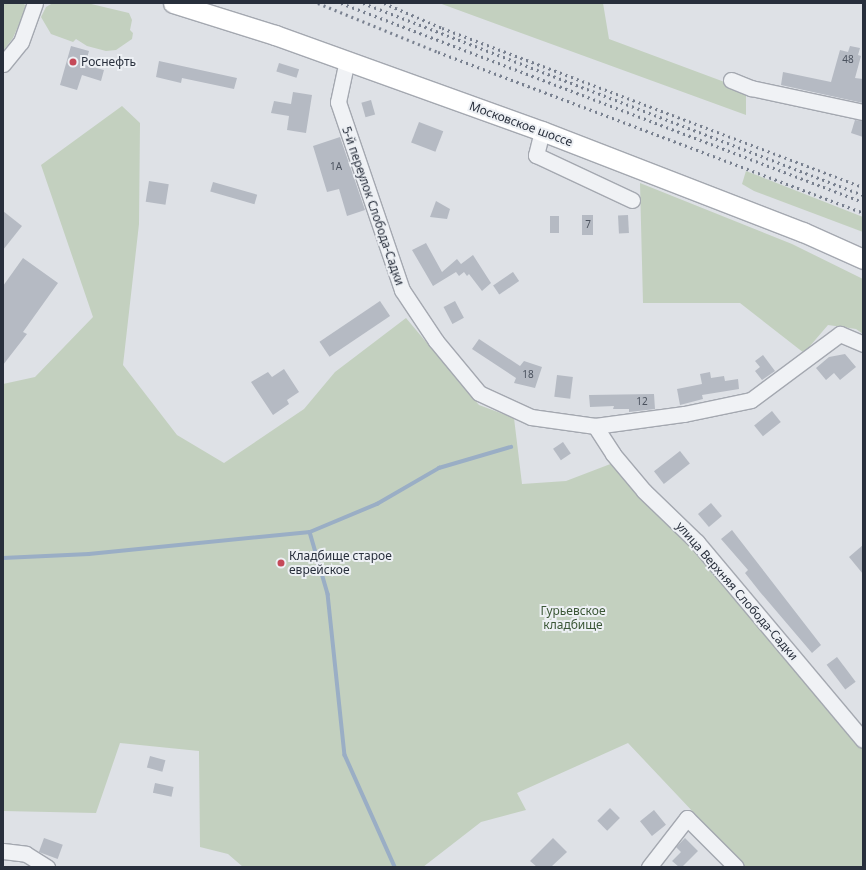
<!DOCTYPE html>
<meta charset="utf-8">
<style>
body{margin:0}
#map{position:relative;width:866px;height:870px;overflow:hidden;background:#dee1e6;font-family:"Noto Sans",sans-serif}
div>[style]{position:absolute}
.green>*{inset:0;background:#c3d0bf}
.stream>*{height:3.5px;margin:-1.75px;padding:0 1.75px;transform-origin:1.75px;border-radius:1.75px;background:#9aaec5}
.building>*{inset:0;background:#b5bac3;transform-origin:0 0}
.roads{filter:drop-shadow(1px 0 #a4a8b0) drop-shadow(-1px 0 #a4a8b0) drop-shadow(0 1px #a4a8b0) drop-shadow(0 -1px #a4a8b0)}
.minor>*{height:15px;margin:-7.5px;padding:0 7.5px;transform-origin:7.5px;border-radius:7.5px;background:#f0f2f5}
.major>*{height:19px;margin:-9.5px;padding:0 9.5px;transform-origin:9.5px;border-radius:9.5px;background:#fff}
.rail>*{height:3px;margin-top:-1.5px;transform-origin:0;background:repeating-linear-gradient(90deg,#78808f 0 2px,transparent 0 6px)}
.dots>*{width:11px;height:11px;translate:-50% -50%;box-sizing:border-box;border:2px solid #edf0f4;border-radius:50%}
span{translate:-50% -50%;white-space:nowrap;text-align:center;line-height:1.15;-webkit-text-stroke:4px #edf0f4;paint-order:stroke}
.number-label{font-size:10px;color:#4b525e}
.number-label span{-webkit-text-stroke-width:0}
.poi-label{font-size:12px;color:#282f3c}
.left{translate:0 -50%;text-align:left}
.street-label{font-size:12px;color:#282f3c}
.park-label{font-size:12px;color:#3b5736}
.frame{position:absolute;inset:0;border:4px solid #282f3c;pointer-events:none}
</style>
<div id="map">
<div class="green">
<i style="clip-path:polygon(3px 3px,22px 3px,27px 6px,13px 38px,3px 51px)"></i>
<i style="clip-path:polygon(53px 3px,87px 3px,129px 13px,132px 20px,130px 30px,133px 33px,132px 39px,116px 50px,106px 51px,87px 46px,76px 39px,73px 42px,51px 34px,41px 17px,46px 7px)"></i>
<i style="clip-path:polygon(439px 3px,603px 3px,609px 39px,746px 90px,746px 115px)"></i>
<i style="clip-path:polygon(122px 106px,140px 123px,139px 224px,123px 365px,177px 435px,224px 463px,304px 409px,335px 372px,406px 318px,479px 405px,514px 418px,522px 484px,566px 481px,613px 463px,694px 545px,863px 749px,863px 867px,745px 867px,628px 743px,517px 793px,526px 810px,481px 822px,423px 867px,243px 867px,228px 854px,200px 847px,199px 751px,120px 743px,96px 813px,3px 811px,3px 384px,35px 377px,93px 317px,41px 165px)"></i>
<i style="clip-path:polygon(746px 171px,863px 217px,863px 232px,754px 191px,742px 184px)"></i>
<i style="clip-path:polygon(640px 183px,792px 244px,863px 279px,863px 334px,856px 329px,828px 325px,804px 353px,740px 303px,643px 303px)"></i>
</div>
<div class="stream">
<i style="left:310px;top:532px;width:65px;rotate:73.8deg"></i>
<i style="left:328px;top:594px;width:162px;rotate:84deg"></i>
<i style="left:345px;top:755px;width:123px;rotate:65.9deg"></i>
<i style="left:3px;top:558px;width:86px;rotate:-2.7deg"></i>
<i style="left:89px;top:554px;width:222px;rotate:-5.7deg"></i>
<i style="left:310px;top:532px;width:73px;rotate:-22.7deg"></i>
<i style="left:377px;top:504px;width:72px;rotate:-30.1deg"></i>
<i style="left:439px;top:468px;width:75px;rotate:-16.3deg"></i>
</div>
<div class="building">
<i style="clip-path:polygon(71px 46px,89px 51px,85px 65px,104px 70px,101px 81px,82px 75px,77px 90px,60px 85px)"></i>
<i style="clip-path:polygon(850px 46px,860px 48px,858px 55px,861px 56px,855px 78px,863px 79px,863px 103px,781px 85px,783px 72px,831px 82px,840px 50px,848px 52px)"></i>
<i style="clip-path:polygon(159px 61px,237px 78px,234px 89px,182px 78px,181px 83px,156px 77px)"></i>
<i style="left:279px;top:63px;width:21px;height:9px;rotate:17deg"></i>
<i style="clip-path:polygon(293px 92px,312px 95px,306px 133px,287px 130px,289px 116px,271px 113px,274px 101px,291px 104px)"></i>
<i style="left:371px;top:100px;width:15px;height:10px;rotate:74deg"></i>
<i style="clip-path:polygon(855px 120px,863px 121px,863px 137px,851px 133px)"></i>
<i style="left:419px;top:122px;width:26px;height:22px;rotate:21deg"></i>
<i style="clip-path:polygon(340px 137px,365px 210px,347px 216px,339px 189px,327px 192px,313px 146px)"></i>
<i style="left:149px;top:181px;width:20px;height:21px;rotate:9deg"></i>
<i style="left:213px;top:182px;width:46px;height:10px;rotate:16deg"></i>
<i style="clip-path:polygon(436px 201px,450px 209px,447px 219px,430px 217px)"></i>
<i style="clip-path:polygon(3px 211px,22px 226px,3px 250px)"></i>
<i style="left:582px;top:215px;width:11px;height:20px"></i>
<i style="left:628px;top:215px;width:18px;height:10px;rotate:87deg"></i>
<i style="left:550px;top:216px;width:9px;height:17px"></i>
<i style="clip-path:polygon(426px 243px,442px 272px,457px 259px,461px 264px,473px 255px,491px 283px,482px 291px,469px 274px,467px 276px,464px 272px,459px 276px,456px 272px,433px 286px,412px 250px)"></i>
<i style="clip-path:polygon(23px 258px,58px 283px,23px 332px,27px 334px,3px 365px,3px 286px)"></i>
<i style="left:513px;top:272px;width:11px;height:24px;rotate:56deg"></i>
<i style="left:380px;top:301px;width:18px;height:73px;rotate:56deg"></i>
<i style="left:455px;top:301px;width:19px;height:13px;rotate:62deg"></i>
<i style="clip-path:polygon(479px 339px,520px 366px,524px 361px,542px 367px,535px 388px,514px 383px,516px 378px,472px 349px)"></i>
<i style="clip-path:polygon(845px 354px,856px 367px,840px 380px,834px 373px,826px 380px,816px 368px,829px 357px)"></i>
<i style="clip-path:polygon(763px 355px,775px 371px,762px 380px,755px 371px,760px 367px,755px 361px)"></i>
<i style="clip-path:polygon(284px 369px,299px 392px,287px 400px,289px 404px,273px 415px,251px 382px,268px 372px,272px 377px)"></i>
<i style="clip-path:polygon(710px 372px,711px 378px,724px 376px,725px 381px,738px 379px,739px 389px,702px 395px,703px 399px,680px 405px,677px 389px,702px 384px,700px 374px)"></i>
<i style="left:557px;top:375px;width:16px;height:22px;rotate:7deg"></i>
<i style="clip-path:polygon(654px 394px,655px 409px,629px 412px,629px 409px,613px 409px,614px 406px,590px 407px,589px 395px)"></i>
<i style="left:772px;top:411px;width:14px;height:23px;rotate:51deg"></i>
<i style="left:563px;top:442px;width:14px;height:12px;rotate:56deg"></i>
<i style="left:680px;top:451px;width:16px;height:33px;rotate:52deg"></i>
<i style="left:711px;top:503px;width:17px;height:17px;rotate:50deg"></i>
<i style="clip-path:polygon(732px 530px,821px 645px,812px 653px,760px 592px,745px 573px,748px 570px,721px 539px)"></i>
<i style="clip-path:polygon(863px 545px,863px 574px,849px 557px)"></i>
<i style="left:837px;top:657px;width:31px;height:13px;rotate:53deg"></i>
<i style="left:150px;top:756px;width:16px;height:12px;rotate:15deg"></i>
<i style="left:155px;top:783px;width:19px;height:10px;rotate:12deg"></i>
<i style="left:610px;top:808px;width:14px;height:18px;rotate:45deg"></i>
<i style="left:654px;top:810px;width:19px;height:18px;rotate:51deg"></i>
<i style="left:44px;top:838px;width:20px;height:15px;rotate:20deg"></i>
<i style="clip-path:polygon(553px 838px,567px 852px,551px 867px,537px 867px,530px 861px)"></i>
<i style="clip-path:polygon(685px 838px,698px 851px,682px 867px,679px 867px,672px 861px,681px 852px,676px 847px)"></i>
</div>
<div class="roads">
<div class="minor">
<i style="left:347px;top:60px;width:43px;rotate:102.1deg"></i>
<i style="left:338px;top:102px;width:199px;rotate:71.2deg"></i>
<i style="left:402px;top:290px;width:61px;rotate:56.3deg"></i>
<i style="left:436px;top:341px;width:67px;rotate:50.4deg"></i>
<i style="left:479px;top:393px;width:57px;rotate:24.8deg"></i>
<i style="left:531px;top:417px;width:65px;rotate:8deg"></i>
<i style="left:595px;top:426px;width:90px;rotate:-7.7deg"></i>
<i style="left:684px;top:414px;width:68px;rotate:-11.8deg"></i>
<i style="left:751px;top:400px;width:111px;rotate:-36.6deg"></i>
<i style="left:840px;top:334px;width:25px;rotate:23deg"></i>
<i style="left:3px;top:64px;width:28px;rotate:-51deg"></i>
<i style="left:21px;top:42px;width:41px;rotate:-70.3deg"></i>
<i style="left:731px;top:80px;width:22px;rotate:22deg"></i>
<i style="left:751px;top:88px;width:115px;rotate:12.1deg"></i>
<i style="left:542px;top:131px;width:25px;rotate:104deg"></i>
<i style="left:536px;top:155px;width:106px;rotate:25.1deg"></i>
<i style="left:595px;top:426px;width:33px;rotate:57deg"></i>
<i style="left:613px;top:454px;width:48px;rotate:50deg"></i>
<i style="left:644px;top:491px;width:74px;rotate:43.9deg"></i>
<i style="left:697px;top:542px;width:258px;rotate:50deg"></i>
<i style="left:3px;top:851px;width:23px;rotate:7deg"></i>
<i style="left:26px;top:854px;width:25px;rotate:32deg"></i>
<i style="left:649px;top:867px;width:62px;rotate:-52.2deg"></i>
<i style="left:687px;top:818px;width:69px;rotate:45deg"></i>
</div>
<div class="major">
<i style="left:173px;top:3px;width:107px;rotate:17.4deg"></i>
<i style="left:275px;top:35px;width:284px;rotate:19.8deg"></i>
<i style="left:542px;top:131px;width:280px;rotate:21.2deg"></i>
<i style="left:803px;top:232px;width:66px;rotate:24.2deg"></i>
</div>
</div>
<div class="rail">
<i style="left:318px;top:3px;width:130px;rotate:22.2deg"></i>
<i style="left:438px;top:52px;width:454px;rotate:20.7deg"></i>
<i style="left:341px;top:3px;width:559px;rotate:20.87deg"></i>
<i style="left:363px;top:3px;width:536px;rotate:21.01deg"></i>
<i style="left:384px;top:3px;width:63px;rotate:23.3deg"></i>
<i style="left:442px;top:28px;width:450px;rotate:20.7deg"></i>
</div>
<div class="dots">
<i style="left:73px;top:62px;background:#c54958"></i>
<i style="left:281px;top:563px;background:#c54958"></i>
</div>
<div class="number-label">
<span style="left:848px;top:60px">48</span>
<span style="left:336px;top:167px">1А</span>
<span style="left:588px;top:225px">7</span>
<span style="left:528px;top:375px">18</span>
<span style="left:642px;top:402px">12</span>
</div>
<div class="poi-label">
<span class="left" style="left:81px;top:62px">Роснефть</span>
<span class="left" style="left:289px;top:563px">Кладбище старое<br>еврейское</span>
</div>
<div class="street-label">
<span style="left:521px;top:124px;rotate:20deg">Московское шоссе</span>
<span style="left:373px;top:206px;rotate:71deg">5-й переулок Слобода-Садки</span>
<span style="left:737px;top:591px;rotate:49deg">улица Верхняя Слобода-Садки</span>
</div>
<div class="park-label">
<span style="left:573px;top:618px">Гурьевское<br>кладбище</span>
</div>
<div class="frame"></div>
</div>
